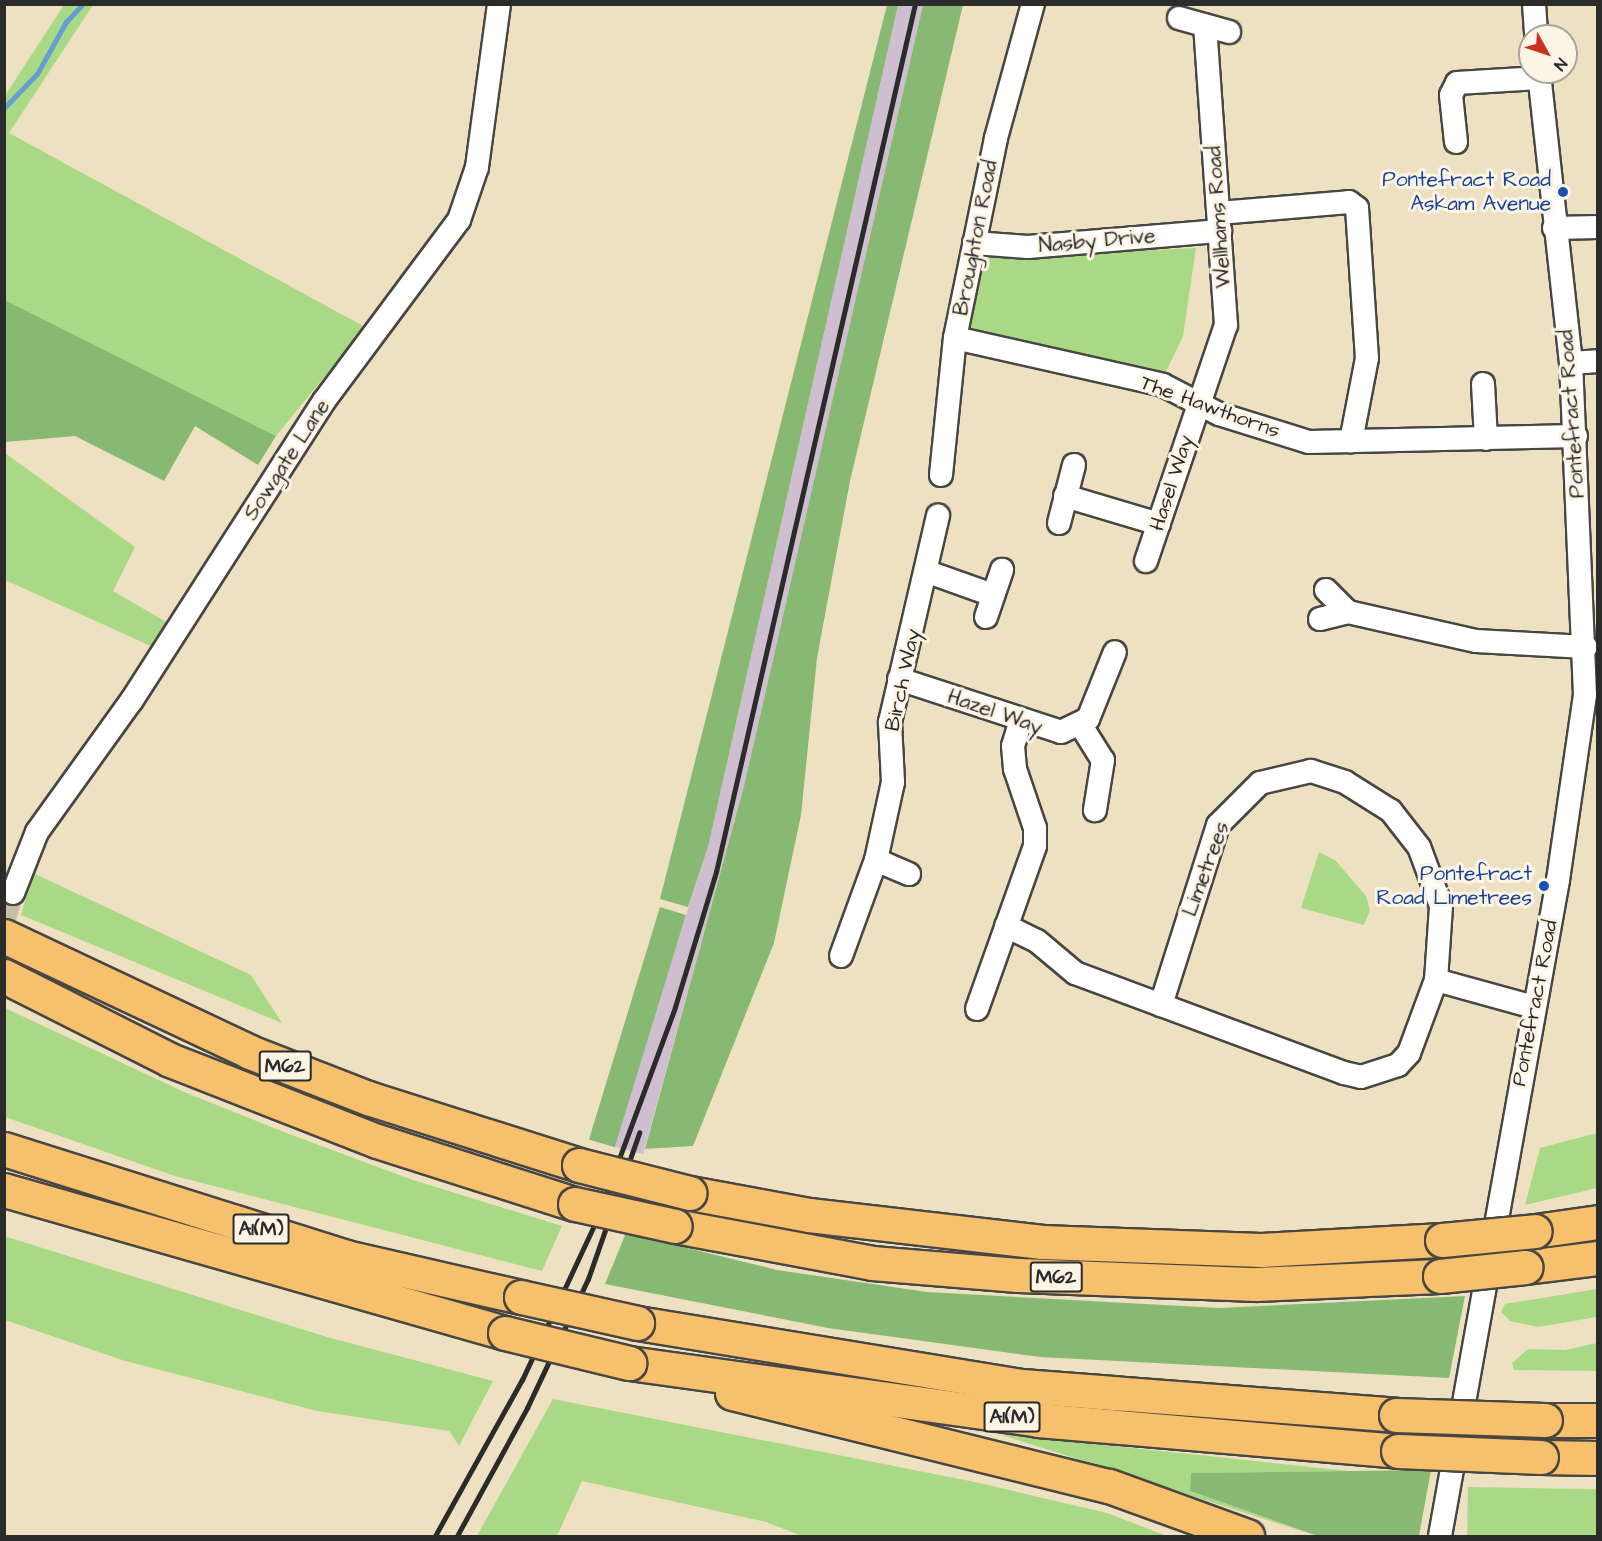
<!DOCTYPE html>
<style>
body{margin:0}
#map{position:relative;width:1602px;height:1541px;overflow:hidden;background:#eee1c1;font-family:"Architects Daughter",sans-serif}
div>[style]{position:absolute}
.industrial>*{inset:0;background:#cfbdd0}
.green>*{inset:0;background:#aad986;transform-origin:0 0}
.forest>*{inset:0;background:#87b973;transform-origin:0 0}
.stream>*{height:4.5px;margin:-2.25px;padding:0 2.25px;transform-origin:2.25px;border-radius:2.25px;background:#659ed4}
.minor-tunnel>*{height:22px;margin-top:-11px;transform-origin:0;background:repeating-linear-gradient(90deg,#c7bda3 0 22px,transparent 0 33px)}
.roads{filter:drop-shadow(2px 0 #484642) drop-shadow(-2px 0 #484642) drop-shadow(0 2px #484642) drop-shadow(0 -2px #484642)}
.minor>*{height:22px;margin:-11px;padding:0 11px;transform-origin:11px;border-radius:11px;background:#fff}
.highway>*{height:33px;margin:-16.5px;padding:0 16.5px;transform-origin:16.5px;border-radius:16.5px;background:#f7c06c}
.rail>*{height:4.5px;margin:-2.25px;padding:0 2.25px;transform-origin:2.25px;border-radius:2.25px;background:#2b2b2b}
.bridges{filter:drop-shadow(2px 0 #484642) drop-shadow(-2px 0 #484642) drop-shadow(0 2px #484642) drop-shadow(0 -2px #484642)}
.highway-bridge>*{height:33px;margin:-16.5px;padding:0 16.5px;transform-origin:16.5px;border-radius:16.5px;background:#f7c06c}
.dots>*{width:16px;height:16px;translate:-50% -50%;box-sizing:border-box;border:3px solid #fcf5e5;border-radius:50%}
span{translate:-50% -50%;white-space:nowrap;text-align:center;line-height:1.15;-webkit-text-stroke:6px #fcf5e5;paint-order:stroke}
.shield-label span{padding:2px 4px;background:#fcf5e5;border:2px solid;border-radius:4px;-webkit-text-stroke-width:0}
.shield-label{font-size:20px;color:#2b2b2b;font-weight:700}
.transit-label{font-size:21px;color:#164399}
.right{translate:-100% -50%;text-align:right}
.street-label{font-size:21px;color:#2b2b2b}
.frame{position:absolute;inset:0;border:6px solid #2b2b2b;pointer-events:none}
.north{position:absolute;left:1518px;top:24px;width:60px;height:60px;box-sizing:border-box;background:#fcf5e5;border:2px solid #a8a49b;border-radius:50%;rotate:130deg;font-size:16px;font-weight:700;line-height:24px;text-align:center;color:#2b2b2b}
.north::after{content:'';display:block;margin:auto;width:21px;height:27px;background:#c8321e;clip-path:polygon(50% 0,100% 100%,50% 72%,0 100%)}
</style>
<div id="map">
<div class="industrial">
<i style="clip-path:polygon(898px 5px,923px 5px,744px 786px,643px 1154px,611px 1146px,708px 847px)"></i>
</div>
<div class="green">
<i style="clip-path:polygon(64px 5px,93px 5px,9px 133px,365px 327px,276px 436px,5px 300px,4px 97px)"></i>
<i style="clip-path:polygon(1196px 248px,1183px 336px,1163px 378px,966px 331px,981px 263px,987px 258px)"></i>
<i style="clip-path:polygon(5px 453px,135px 547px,113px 591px,168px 623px,153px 647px,5px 580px)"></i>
<i style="clip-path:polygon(1319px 852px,1336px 861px,1366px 896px,1370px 910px,1364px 925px,1301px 908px)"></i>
<i style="clip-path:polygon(33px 873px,251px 975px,282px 1023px,21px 915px)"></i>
<i style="clip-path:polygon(5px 1008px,184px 1092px,289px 1134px,410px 1179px,562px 1226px,542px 1271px,175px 1176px,5px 1117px)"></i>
<i style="clip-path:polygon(1597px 1133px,1597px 1188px,1525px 1205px,1540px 1148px)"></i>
<i style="clip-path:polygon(4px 1236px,327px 1337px,493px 1381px,459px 1446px,449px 1431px,317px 1411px,122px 1360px,5px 1320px)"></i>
<i style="clip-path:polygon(1597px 1289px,1597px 1317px,1538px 1327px,1510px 1321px,1501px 1312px,1505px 1304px)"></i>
<i style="clip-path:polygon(1597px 1343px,1597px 1371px,1514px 1370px,1512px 1363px,1528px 1349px,1565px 1350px)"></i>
<i style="clip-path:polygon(553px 1399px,975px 1482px,1107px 1513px,1167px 1536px,802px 1536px,766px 1522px,582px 1481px,557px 1536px,477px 1536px)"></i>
<i style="clip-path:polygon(999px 1434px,1349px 1471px,1191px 1473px,1190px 1491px,1317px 1536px)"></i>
<i style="left:1468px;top:1487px;width:129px;height:50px;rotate:1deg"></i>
</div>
<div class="forest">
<i style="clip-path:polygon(887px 5px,898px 5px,708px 847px,688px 907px,660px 899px)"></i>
<i style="clip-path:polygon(923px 5px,963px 5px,850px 481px,817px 658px,801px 815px,774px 943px,693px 1146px,645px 1149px,744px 786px)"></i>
<i style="clip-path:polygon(4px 300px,5px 300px,276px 436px,258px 465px,195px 426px,164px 481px,75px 436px,5px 442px)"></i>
<i style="left:660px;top:907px;width:27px;height:243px;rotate:17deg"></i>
<i style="clip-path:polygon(626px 1233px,777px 1270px,927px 1292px,1219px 1308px,1465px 1296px,1449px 1378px,1040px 1357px,828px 1328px,605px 1284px)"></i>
<i style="clip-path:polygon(1431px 1470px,1419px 1536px,1318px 1536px,1190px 1491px,1191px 1473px)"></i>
</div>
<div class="stream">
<i style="left:4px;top:108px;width:47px;rotate:-45.9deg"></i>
<i style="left:37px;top:74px;width:60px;rotate:-60.9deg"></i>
<i style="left:66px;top:22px;width:25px;rotate:-47deg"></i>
</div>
<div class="minor-tunnel">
<i style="left:4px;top:921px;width:29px;rotate:-72deg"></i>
</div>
<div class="roads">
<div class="minor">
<i style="left:1534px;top:4px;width:32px;rotate:86deg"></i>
<i style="left:1179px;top:18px;width:52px;rotate:15.6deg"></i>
<i style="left:1456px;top:142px;width:47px;rotate:-96.1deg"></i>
<i style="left:1451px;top:95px;width:13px;rotate:-63deg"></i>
<i style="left:1457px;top:83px;width:82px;rotate:-3.5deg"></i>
<i style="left:1219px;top:213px;width:130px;rotate:-4.8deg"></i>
<i style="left:1349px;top:202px;width:10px;rotate:37deg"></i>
<i style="left:1357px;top:208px;width:150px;rotate:86.2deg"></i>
<i style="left:1367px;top:358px;width:85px;rotate:100.9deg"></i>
<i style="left:1554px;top:228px;width:44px;rotate:-1.3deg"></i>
<i style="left:974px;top:243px;width:54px;rotate:4.2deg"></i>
<i style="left:1028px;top:247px;width:193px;rotate:-4.8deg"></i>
<i style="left:955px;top:338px;width:213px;rotate:12.7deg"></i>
<i style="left:1163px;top:385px;width:63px;rotate:27.4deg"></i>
<i style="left:1219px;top:414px;width:94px;rotate:17.3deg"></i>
<i style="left:1309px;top:442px;width:267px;rotate:-1.3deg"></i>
<i style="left:1571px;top:363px;width:27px;rotate:-4deg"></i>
<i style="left:1483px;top:384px;width:55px;rotate:86.9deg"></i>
<i style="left:941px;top:475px;width:138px;rotate:-84.2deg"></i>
<i style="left:955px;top:338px;width:204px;rotate:-78.4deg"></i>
<i style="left:996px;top:138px;width:139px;rotate:-74.6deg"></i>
<i style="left:1065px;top:496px;width:98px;rotate:16.6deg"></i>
<i style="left:1059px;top:523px;width:60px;rotate:-75.5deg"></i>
<i style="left:1146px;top:561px;width:249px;rotate:-71.3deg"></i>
<i style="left:1226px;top:325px;width:300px;rotate:-94deg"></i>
<i style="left:928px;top:572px;width:69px;rotate:19.5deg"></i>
<i style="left:1326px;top:590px;width:31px;rotate:45deg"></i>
<i style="left:986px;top:617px;width:50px;rotate:-71.2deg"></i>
<i style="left:1320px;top:619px;width:29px;rotate:-14deg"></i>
<i style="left:1348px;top:612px;width:131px;rotate:12.8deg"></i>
<i style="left:1476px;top:641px;width:110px;rotate:3.1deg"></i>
<i style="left:899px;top:679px;width:170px;rotate:18.1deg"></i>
<i style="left:1061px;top:732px;width:30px;rotate:-26deg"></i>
<i style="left:1088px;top:719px;width:72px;rotate:-68.1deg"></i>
<i style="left:1082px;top:727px;width:39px;rotate:58deg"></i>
<i style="left:1103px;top:760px;width:51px;rotate:99.1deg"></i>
<i style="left:876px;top:860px;width:36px;rotate:23deg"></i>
<i style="left:13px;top:893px;width:66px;rotate:-68.5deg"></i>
<i style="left:37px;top:832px;width:163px;rotate:-54.3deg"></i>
<i style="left:132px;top:700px;width:355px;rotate:-57.3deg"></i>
<i style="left:324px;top:401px;width:226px;rotate:-53.3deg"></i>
<i style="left:459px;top:220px;width:56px;rotate:-71.2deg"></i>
<i style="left:477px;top:167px;width:164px;rotate:-82.3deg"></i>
<i style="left:1006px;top:926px;width:34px;rotate:26deg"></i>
<i style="left:1037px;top:941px;width:50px;rotate:40.1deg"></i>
<i style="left:1075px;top:973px;width:287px;rotate:20.4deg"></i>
<i style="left:1344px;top:1073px;width:17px;rotate:13deg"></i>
<i style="left:1361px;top:1077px;width:39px;rotate:-18deg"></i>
<i style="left:1398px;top:1065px;width:16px;rotate:-47deg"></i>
<i style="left:1409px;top:1053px;width:78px;rotate:-69.7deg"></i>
<i style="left:1436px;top:980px;width:74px;rotate:-86.1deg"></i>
<i style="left:1441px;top:906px;width:63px;rotate:-110.4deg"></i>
<i style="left:1419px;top:847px;width:46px;rotate:-127.9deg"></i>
<i style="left:1391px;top:811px;width:54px;rotate:-147.8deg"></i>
<i style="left:1345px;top:782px;width:36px;rotate:-162deg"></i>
<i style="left:1311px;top:771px;width:52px;rotate:166.8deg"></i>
<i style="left:1260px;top:783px;width:59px;rotate:135deg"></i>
<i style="left:1218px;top:825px;width:189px;rotate:107.6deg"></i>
<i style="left:841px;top:956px;width:102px;rotate:-70deg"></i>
<i style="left:876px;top:860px;width:80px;rotate:-77.7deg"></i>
<i style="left:893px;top:782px;width:60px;rotate:-92.9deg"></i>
<i style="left:890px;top:722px;width:212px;rotate:-76.9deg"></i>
<i style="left:1436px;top:980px;width:102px;rotate:15.4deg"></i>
<i style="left:977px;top:1009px;width:173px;rotate:-70.4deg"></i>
<i style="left:1035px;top:846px;width:18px;rotate:-90deg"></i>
<i style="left:1035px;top:828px;width:62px;rotate:-108.7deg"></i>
<i style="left:1015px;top:769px;width:23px;rotate:-95deg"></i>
<i style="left:1013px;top:746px;width:24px;rotate:-73deg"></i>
<i style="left:1440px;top:1536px;width:667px;rotate:-79.8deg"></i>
<i style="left:1558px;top:880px;width:187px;rotate:-81.7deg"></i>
<i style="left:1585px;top:695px;width:332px;rotate:-92.4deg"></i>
<i style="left:1571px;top:363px;width:293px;rotate:-96.3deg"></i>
</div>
<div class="highway">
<i style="left:4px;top:936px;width:272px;rotate:25.2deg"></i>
<i style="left:250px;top:1052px;width:127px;rotate:21.3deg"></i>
<i style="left:368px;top:1098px;width:221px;rotate:17.6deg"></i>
<i style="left:4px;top:976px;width:186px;rotate:26.8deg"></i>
<i style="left:170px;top:1060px;width:222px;rotate:21.4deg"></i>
<i style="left:377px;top:1141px;width:208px;rotate:17.7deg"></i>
<i style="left:4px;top:1149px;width:359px;rotate:17.5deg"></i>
<i style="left:346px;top:1257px;width:180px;rotate:12.9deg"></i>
<i style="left:4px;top:1190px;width:521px;rotate:15.93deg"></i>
<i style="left:690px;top:1193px;width:121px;rotate:10.5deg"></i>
<i style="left:809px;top:1215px;width:235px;rotate:6.6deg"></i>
<i style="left:1042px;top:1242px;width:219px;rotate:2.1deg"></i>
<i style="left:1261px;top:1250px;width:181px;rotate:-3.2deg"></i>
<i style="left:675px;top:1226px;width:200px;rotate:10.6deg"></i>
<i style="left:872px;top:1263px;width:146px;rotate:4.7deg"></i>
<i style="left:1018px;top:1275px;width:238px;rotate:2.2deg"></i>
<i style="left:1256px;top:1284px;width:184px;rotate:-2.5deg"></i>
<i style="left:1535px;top:1231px;width:64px;rotate:-8.1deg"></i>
<i style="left:1526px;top:1267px;width:73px;rotate:-7.1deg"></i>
<i style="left:637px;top:1323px;width:390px;rotate:9.3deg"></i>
<i style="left:1022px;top:1386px;width:375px;rotate:4.4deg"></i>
<i style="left:629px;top:1363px;width:413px;rotate:7.9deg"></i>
<i style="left:1038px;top:1420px;width:361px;rotate:4.9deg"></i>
<i style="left:732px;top:1393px;width:388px;rotate:13.9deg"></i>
<i style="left:1109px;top:1486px;width:147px;rotate:19.9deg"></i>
<i style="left:1545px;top:1420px;width:53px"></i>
<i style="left:1541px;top:1457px;width:57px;rotate:1deg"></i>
</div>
</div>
<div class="rail">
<i style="left:435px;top:1536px;width:179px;rotate:-60.9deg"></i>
<i style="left:522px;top:1380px;width:175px;rotate:-65deg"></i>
<i style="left:596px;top:1221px;width:228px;rotate:-69.7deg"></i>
<i style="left:675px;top:1007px;width:141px;rotate:-73.1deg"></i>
<i style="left:716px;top:872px;width:891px;rotate:-77.09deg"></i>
<i style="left:457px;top:1536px;width:146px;rotate:-61.3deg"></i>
<i style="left:527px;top:1408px;width:143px;rotate:-64.7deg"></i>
<i style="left:588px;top:1279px;width:155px;rotate:-70.7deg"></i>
</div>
<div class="bridges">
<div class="highway-bridge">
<i style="left:579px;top:1165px;width:114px;rotate:14.2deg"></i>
<i style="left:575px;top:1204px;width:102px;rotate:12.4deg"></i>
<i style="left:1442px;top:1240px;width:93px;rotate:-5.5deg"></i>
<i style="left:1440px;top:1276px;width:86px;rotate:-6deg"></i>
<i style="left:521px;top:1297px;width:119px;rotate:12.6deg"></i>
<i style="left:505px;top:1333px;width:128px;rotate:13.6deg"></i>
<i style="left:1396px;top:1415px;width:149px;rotate:1.9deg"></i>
<i style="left:1398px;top:1451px;width:143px;rotate:2.4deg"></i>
</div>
</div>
<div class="dots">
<i style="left:1563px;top:192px;background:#1a4fb4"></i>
<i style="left:1544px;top:886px;background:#1a4fb4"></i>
</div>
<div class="shield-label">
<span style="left:285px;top:1066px">M62</span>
<span style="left:261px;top:1229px">A1(M)</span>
<span style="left:1056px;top:1277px">M62</span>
<span style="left:1012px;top:1417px">A1(M)</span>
</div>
<div class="transit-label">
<span class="right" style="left:1551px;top:192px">Pontefract Road<br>Askam Avenue</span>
<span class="right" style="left:1532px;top:886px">Pontefract<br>Road Limetrees</span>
</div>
<div class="street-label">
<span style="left:1219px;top:217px;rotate:-94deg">Wellhams Road</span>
<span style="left:976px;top:238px;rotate:-79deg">Broughton Road</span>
<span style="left:1097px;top:241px;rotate:-5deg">Nasby Drive</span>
<span style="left:1210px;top:407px;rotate:20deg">The Hawthorns</span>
<span style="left:1572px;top:414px;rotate:-94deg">Pontefract Road</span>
<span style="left:287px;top:460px;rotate:-57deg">Sowgate Lane</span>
<span style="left:1172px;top:483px;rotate:-72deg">Hasel Way</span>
<span style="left:903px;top:680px;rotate:-78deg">Birch Way</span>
<span style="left:995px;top:712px;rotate:19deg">Hazel Way</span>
<span style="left:1206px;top:869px;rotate:-70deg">Limetrees</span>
<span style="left:1535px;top:1003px;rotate:-79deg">Pontefract Road</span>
</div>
<div class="frame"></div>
<div class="north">N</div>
</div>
